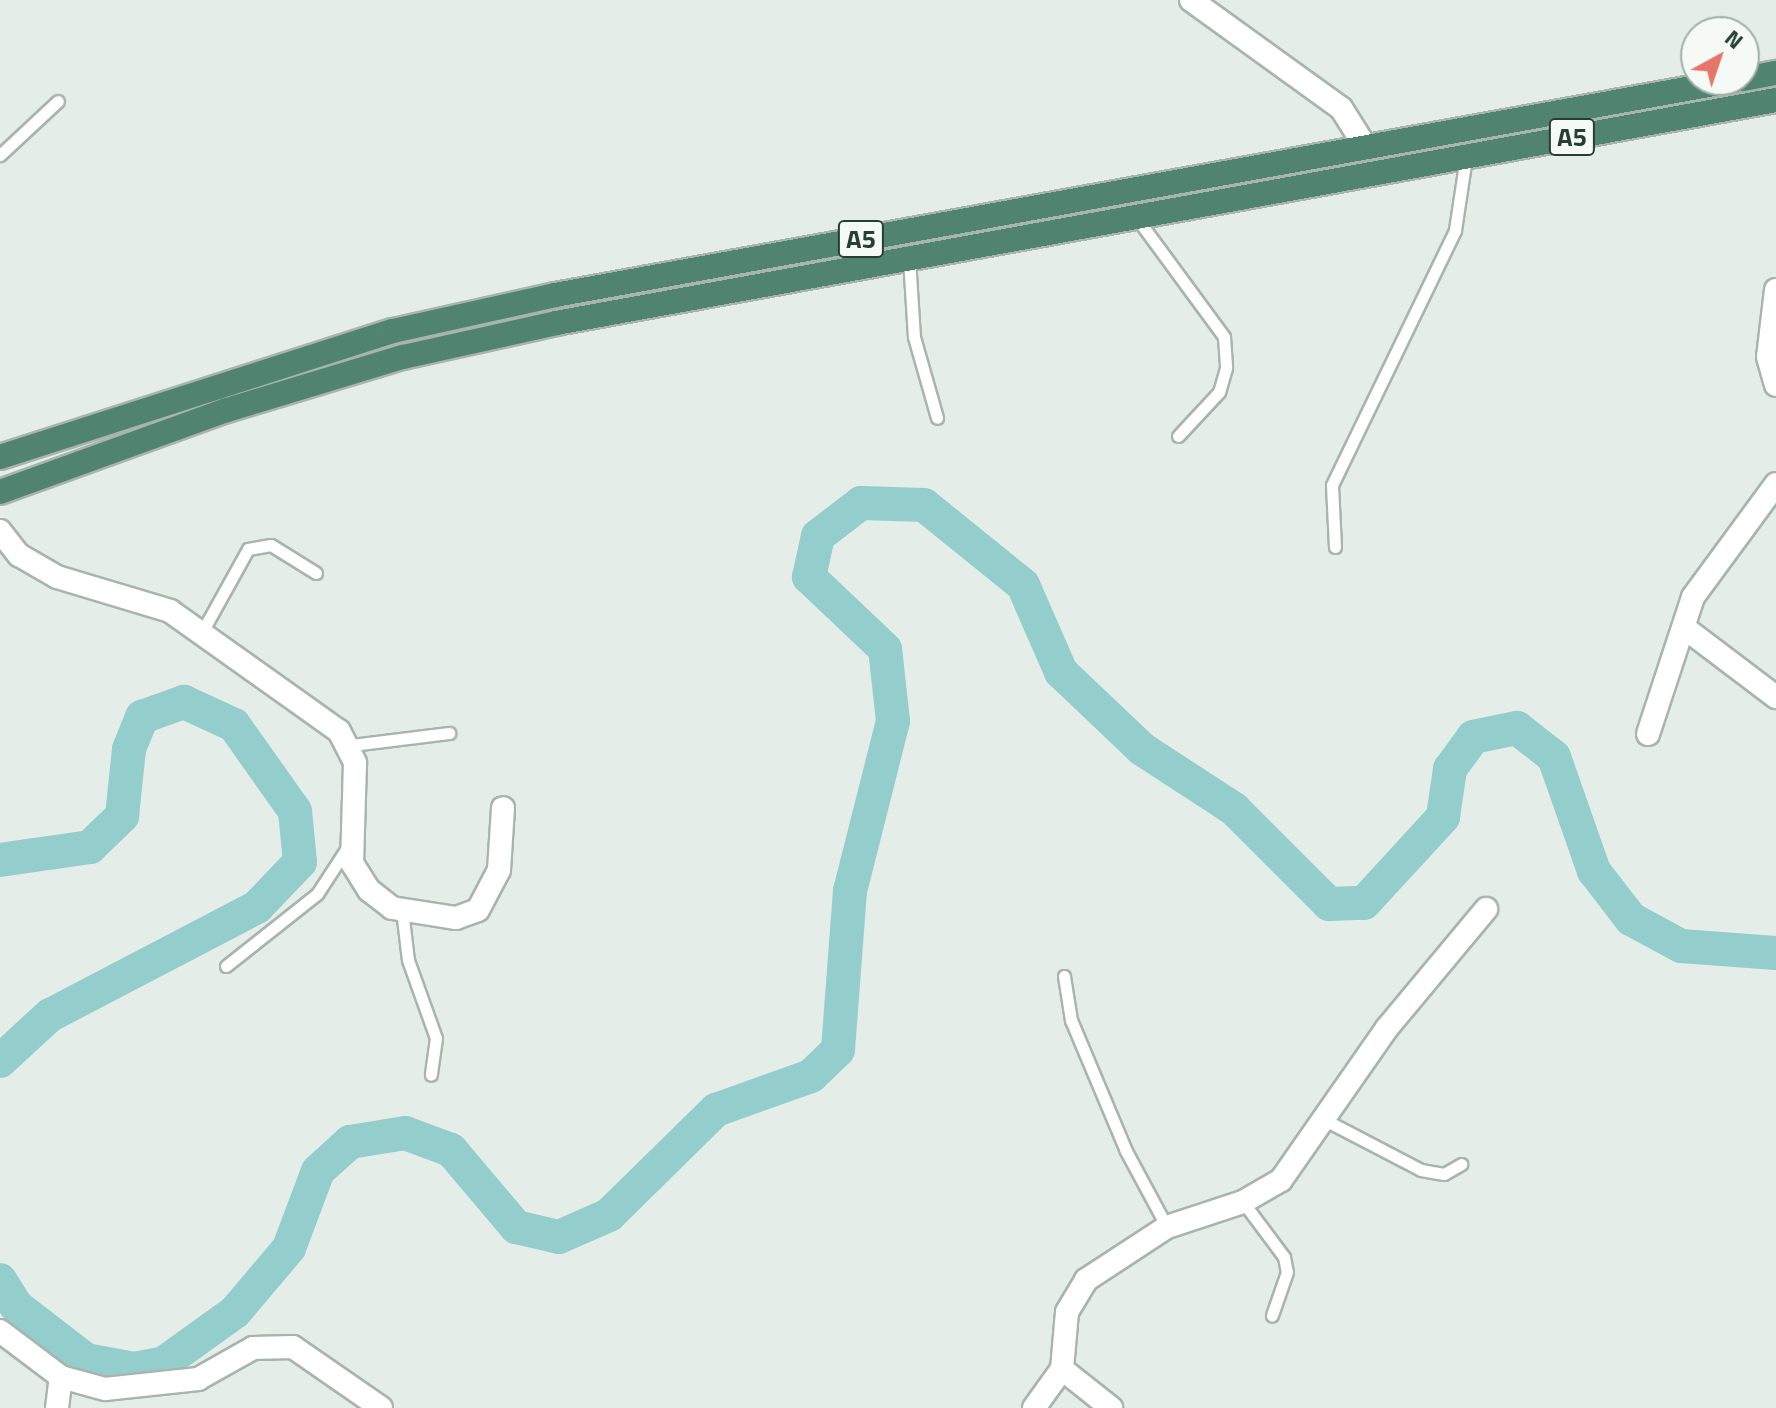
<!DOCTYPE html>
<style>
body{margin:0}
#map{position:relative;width:1776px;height:1408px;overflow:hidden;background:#e5ede8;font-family:"Titillium Web",sans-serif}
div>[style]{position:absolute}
.river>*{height:34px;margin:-17px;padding:0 17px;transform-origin:17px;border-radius:17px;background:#93cdcc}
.roads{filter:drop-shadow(2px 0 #a8b5ae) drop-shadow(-2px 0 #a8b5ae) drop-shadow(0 2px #a8b5ae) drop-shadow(0 -2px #a8b5ae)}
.service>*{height:11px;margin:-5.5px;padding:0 5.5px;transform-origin:5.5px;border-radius:5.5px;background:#fff}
.minor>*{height:22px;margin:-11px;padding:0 11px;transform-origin:11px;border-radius:11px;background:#fff}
.trunk>*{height:24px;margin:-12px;padding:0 12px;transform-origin:12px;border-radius:12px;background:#518470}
span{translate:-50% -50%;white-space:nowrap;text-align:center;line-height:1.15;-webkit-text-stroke:6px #f6faf7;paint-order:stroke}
.shield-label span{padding:2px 6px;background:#f6faf7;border:2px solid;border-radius:6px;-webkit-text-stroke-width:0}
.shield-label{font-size:26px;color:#263e33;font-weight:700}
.north{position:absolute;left:1680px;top:16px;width:80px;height:80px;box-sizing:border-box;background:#f6faf7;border:2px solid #a3afa9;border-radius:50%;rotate:40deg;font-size:22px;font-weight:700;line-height:32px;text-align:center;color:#263e33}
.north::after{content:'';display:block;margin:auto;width:28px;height:36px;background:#e6756a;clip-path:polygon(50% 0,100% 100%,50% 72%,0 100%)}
</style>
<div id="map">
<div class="river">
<i style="left:0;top:860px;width:91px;rotate:-8.2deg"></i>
<i style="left:90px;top:847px;width:45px;rotate:-44.1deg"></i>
<i style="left:122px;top:816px;width:67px;rotate:-84deg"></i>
<i style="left:129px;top:749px;width:35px;rotate:-68deg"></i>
<i style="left:142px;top:717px;width:45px;rotate:-19.7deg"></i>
<i style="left:184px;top:702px;width:55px;rotate:24.7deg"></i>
<i style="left:234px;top:725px;width:105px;rotate:54.7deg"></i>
<i style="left:295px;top:811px;width:51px;rotate:84.4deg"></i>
<i style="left:300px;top:862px;width:62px;rotate:133.7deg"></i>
<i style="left:257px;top:907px;width:233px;rotate:152.4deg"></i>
<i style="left:50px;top:1015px;width:68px;rotate:137.4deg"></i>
<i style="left:0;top:1280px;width:31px;rotate:58deg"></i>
<i style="left:16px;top:1306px;width:88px;rotate:37.6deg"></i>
<i style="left:86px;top:1360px;width:49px;rotate:10.6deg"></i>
<i style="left:134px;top:1369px;width:31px;rotate:-11deg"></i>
<i style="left:164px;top:1363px;width:87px;rotate:-35.7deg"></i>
<i style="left:235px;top:1312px;width:84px;rotate:-49.8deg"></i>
<i style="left:289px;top:1248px;width:82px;rotate:-69.4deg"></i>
<i style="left:318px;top:1171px;width:43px;rotate:-42.2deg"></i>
<i style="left:350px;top:1142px;width:56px;rotate:-9.3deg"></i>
<i style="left:405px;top:1133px;width:49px;rotate:20.3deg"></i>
<i style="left:451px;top:1150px;width:101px;rotate:49.8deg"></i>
<i style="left:516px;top:1227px;width:44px;rotate:13.1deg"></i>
<i style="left:559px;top:1237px;width:55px;rotate:-23.7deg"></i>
<i style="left:609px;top:1215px;width:150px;rotate:-44.5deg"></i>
<i style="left:716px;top:1110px;width:101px;rotate:-19.7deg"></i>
<i style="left:811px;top:1076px;width:37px;rotate:-44deg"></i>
<i style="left:838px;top:1050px;width:159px;rotate:-85.7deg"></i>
<i style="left:850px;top:891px;width:175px;rotate:-75.8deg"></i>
<i style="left:893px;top:721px;width:72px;rotate:-96.3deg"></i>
<i style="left:885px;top:649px;width:105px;rotate:-136.5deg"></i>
<i style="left:809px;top:577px;width:42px;rotate:-77.6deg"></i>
<i style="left:818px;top:536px;width:54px;rotate:-37.5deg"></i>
<i style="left:861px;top:503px;width:63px;rotate:1.8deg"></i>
<i style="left:924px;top:505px;width:127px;rotate:38.9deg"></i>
<i style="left:1023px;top:585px;width:95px;rotate:66.4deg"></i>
<i style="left:1061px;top:672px;width:112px;rotate:43.5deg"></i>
<i style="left:1142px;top:749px;width:110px;rotate:33.1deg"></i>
<i style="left:1234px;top:809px;width:134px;rotate:45deg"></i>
<i style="left:1329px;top:904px;width:35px;rotate:-2deg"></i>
<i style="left:1364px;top:903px;width:117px;rotate:-47.4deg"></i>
<i style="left:1443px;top:817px;width:49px;rotate:-81.7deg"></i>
<i style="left:1450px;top:769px;width:39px;rotate:-54deg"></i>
<i style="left:1473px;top:737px;width:45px;rotate:-11.6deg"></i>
<i style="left:1517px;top:728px;width:47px;rotate:38.1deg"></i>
<i style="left:1554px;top:757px;width:121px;rotate:70.7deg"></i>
<i style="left:1594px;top:871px;width:61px;rotate:52.4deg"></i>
<i style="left:1631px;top:919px;width:57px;rotate:28.4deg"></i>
<i style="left:1681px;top:946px;width:95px;rotate:4.2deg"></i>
</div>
<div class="roads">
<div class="service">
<i style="left:0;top:155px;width:79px;rotate:-43deg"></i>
<i style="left:1136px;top:217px;width:149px;rotate:53.7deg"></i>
<i style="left:1224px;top:337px;width:31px;rotate:86deg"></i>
<i style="left:1226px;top:368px;width:25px;rotate:106deg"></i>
<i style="left:1219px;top:392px;width:60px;rotate:133deg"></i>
<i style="left:909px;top:258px;width:79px;rotate:86.4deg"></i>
<i style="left:914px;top:337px;width:84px;rotate:74.1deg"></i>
<i style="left:1335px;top:547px;width:62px;rotate:-92.8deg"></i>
<i style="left:1332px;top:485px;width:283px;rotate:-64.2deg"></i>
<i style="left:1455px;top:230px;width:74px;rotate:-81.4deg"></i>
<i style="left:202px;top:632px;width:95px;rotate:-61deg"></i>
<i style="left:248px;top:549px;width:23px;rotate:-10deg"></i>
<i style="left:271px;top:545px;width:53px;rotate:31.9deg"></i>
<i style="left:351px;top:745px;width:99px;rotate:-7deg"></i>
<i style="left:402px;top:910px;width:50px;rotate:83.2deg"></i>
<i style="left:408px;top:960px;width:83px;rotate:70.3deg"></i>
<i style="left:436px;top:1038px;width:37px;rotate:98deg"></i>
<i style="left:226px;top:966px;width:116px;rotate:-38.4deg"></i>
<i style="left:317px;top:894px;width:59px;rotate:-56.9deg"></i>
<i style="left:1064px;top:976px;width:45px;rotate:81deg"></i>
<i style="left:1071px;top:1020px;width:142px;rotate:67.2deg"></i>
<i style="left:1126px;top:1151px;width:86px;rotate:61.7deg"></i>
<i style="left:1325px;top:1120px;width:108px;rotate:27.5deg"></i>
<i style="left:1421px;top:1170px;width:23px;rotate:10deg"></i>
<i style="left:1444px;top:1174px;width:20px;rotate:-30deg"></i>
<i style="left:1243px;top:1202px;width:69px;rotate:53.3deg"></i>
<i style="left:1284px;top:1257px;width:15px;rotate:79deg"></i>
<i style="left:1287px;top:1272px;width:46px;rotate:109.2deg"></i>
</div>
<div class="minor">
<i style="left:1191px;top:0;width:185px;rotate:35.8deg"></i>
<i style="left:1341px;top:108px;width:45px;rotate:57.7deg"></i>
<i style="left:1776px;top:290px;width:67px;rotate:96.8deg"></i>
<i style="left:1768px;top:357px;width:29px;rotate:74deg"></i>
<i style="left:0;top:531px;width:31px;rotate:52deg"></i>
<i style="left:19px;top:555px;width:44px;rotate:30.1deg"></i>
<i style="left:57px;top:577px;width:118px;rotate:16.7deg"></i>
<i style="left:170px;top:611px;width:207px;rotate:35.4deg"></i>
<i style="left:339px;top:731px;width:36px;rotate:63deg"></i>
<i style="left:355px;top:763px;width:100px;rotate:91.7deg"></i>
<i style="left:352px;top:863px;width:32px;rotate:58deg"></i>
<i style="left:369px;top:890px;width:29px;rotate:38deg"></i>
<i style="left:392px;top:908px;width:65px;rotate:8.9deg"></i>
<i style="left:456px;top:918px;width:23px;rotate:-20deg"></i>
<i style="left:478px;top:910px;width:45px;rotate:-62.3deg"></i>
<i style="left:499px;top:870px;width:62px;rotate:-86.3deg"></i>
<i style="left:1686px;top:629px;width:113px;rotate:37.1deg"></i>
<i style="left:1648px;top:734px;width:144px;rotate:-71.8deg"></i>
<i style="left:1693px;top:597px;width:140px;rotate:-53.7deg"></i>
<i style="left:0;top:1331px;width:76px;rotate:37deg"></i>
<i style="left:61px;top:1377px;width:46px;rotate:15.3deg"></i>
<i style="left:105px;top:1389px;width:94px;rotate:-6.1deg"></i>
<i style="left:198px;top:1379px;width:63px;rotate:-29.4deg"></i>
<i style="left:253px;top:1348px;width:40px;rotate:-1.4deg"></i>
<i style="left:293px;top:1347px;width:107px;rotate:34.7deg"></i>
<i style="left:1062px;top:1369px;width:63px;rotate:38.5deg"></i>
<i style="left:57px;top:1408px;width:31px;rotate:-83deg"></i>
<i style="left:1034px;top:1408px;width:48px;rotate:-54.3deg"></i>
<i style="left:1062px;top:1369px;width:57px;rotate:-85deg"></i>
<i style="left:1067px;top:1312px;width:37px;rotate:-59deg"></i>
<i style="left:1086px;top:1280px;width:97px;rotate:-33.2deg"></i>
<i style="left:1167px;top:1227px;width:80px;rotate:-18.2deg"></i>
<i style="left:1243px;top:1202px;width:44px;rotate:-30.1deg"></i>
<i style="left:1281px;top:1180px;width:185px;rotate:-55.1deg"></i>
<i style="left:1387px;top:1028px;width:155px;rotate:-50.2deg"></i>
</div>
<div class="trunk">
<i style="left:1744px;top:79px;width:33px;rotate:-11deg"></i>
<i style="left:0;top:457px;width:413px;rotate:-17.8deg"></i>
<i style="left:393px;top:331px;width:166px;rotate:-12.5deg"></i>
<i style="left:555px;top:295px;width:1200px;rotate:-10.32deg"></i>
<i style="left:0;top:492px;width:241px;rotate:-19.9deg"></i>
<i style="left:227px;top:410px;width:184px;rotate:-16.8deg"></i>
<i style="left:403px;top:357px;width:157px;rotate:-12.5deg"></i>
<i style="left:556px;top:323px;width:1240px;rotate:-10.36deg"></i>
</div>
</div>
<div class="shield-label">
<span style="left:1572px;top:137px">A5</span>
<span style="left:861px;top:239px">A5</span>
</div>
<div class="north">N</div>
</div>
